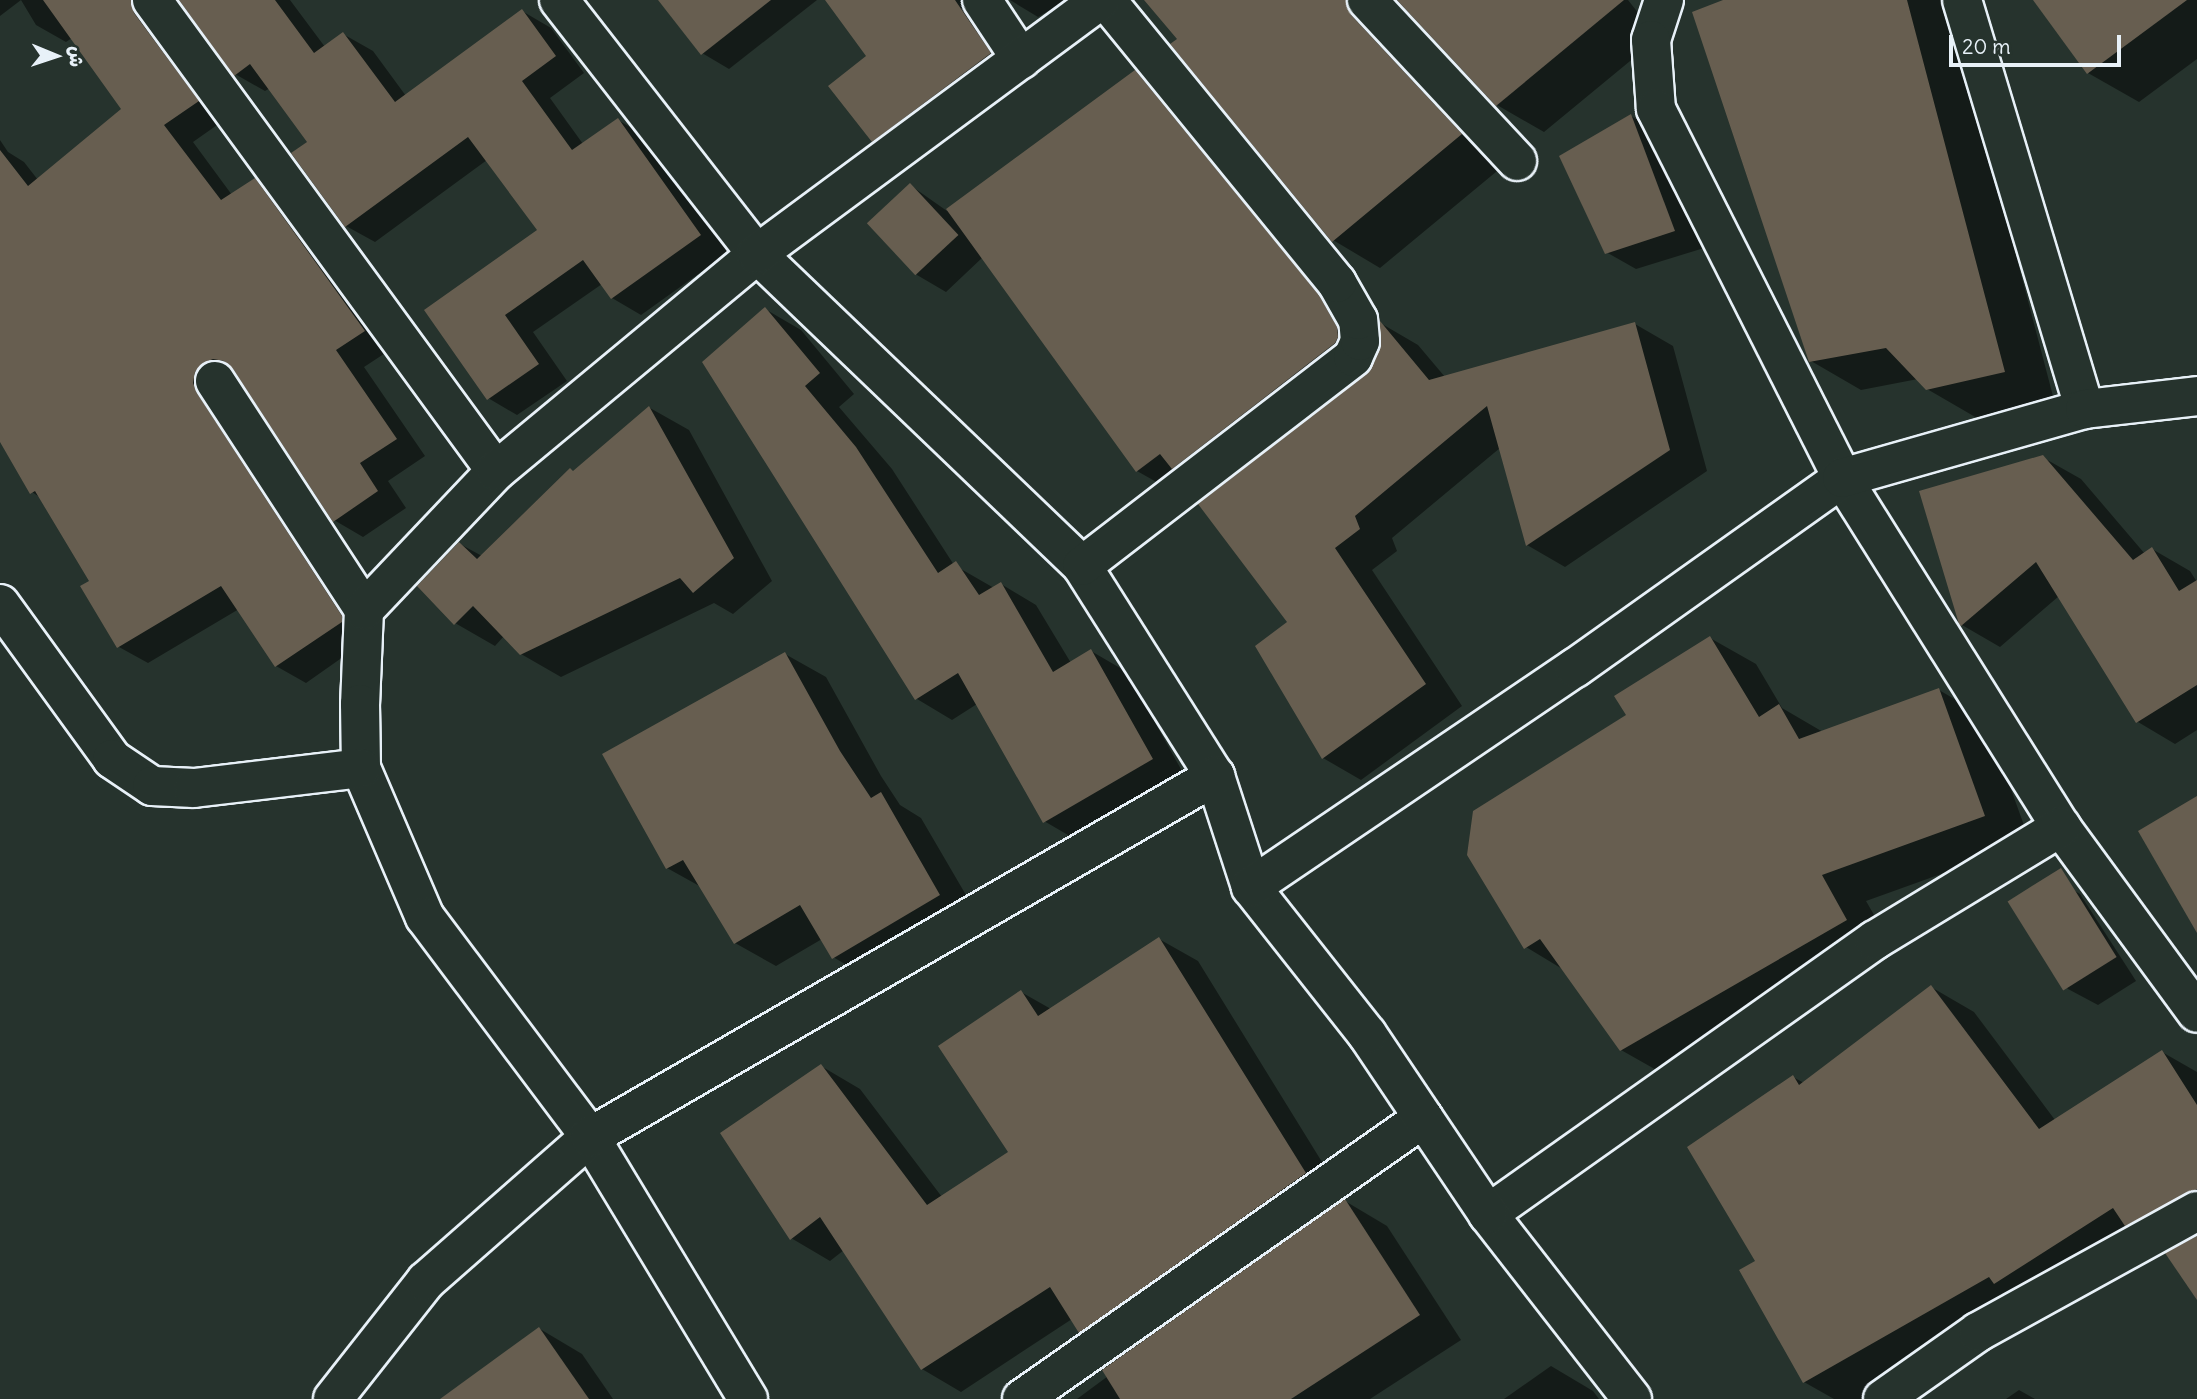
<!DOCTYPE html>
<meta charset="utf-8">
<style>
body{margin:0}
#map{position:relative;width:2197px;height:1399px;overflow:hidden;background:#26332d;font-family:Delius,"Playpen Sans Arabic",sans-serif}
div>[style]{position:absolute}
.shadow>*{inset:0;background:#0007}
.building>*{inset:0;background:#675e50;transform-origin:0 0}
.roads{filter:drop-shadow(2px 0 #e8f1f8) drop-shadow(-2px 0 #e8f1f8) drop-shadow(0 2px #e8f1f8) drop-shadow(0 -2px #e8f1f8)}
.street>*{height:38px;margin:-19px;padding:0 19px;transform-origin:19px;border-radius:19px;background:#26332d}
span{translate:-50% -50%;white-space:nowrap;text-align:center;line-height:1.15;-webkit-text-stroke:7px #26332d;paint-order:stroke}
.north{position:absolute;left:21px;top:21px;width:70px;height:70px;-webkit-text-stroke:5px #26332d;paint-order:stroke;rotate:92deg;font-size:19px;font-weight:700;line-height:28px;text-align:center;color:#e8f1f8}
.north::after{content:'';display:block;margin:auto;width:24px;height:32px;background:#e8f1f8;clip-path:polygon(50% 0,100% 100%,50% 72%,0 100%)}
.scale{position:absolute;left:1949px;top:35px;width:172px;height:32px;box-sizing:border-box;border:4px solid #e8f1f8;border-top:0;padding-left:9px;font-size:21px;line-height:24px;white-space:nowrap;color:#e8f1f8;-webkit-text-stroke:5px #26332d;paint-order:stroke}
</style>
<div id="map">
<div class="shadow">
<i style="clip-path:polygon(0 0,167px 0,227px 118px,193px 142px,232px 195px,255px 180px,284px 197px,393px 348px,364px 367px,425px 456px,388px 481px,406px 508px,363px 537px,334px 520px,239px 377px,232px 379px,370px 638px,306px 683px,276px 666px,239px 609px,148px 663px,119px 647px,92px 581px,41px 498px,32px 492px,0 438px,0 140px,8px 152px,24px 162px,38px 180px,123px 109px,72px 38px,66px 42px,36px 25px,21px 0,0 16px)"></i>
<i style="clip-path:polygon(181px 0,290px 0,325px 47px,343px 34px,373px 51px,406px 96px,522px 11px,551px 28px,584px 73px,550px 98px,583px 144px,618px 120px,647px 137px,729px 252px,641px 315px,612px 298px,602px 284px,533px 332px,567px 381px,517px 415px,488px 398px,427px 310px,539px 231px,487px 160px,375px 242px,346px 226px,310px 142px,270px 88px,265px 91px,235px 74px)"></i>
<i style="clip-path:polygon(660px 0,817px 0,729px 69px,702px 53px)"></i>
<i style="clip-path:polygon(827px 0,994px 0,1017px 69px,900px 156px,873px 141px,869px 57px)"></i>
<i style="clip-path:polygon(1010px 0,1064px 0,1065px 1px,1038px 17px)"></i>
<i style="clip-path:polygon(1149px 0,1628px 0,1658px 38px,1544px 132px,1497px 105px,1406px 7px,1400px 10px,1508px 162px,1380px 268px,1333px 240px)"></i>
<i style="clip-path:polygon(1728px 0,1960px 0,1961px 45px,2054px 400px,1977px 418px,1927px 389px,1918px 379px,1861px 390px,1811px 361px)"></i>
<i style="clip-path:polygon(2035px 0,2197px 0,2197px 59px,2139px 102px,2088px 73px)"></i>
<i style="clip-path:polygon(1135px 72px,1188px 102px,1371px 327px,1382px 346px,1382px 324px,1418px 345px,1445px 377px,1635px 324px,1673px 346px,1707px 471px,1565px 567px,1527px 545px,1500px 448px,1392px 538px,1397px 551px,1372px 570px,1462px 706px,1361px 780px,1323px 758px,1289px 622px,1216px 493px,1207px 488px,1190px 501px,1137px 471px,983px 257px,946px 292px,917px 275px,870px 224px,910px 185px,947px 211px)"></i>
<i style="clip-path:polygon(1631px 116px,1660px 133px,1704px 248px,1636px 269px,1606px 252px)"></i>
<i style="clip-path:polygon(765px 309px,801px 330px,854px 394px,839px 407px,892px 469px,954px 565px,994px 588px,1001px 584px,1036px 605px,1071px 663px,1091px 651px,1127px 672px,1187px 780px,1080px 842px,1044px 821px,977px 704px,952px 720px,917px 699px,704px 362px)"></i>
<i style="clip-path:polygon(650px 408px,689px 430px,772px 581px,733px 614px,714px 603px,561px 677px,521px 654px,504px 636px,495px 646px,455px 623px,460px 544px,482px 556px)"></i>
<i style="clip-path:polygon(2042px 457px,2081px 479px,2145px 554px,2152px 549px,2190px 571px,2197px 582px,2197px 730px,2175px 744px,2138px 722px,2059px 596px,2000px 647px,1962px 625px,1921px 493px)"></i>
<i style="clip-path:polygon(1710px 638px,1756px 664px,1782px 708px,1823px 732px,1939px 690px,1985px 717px,2030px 842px,1866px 901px,1892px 946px,1667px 1076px,1621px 1050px,1564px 970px,1526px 947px,1629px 716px)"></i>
<i style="clip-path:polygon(785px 654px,826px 677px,881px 776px,900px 805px,921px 818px,980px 919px,874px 981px,833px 957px,822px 939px,776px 966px,735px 943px,703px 888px,667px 868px)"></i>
<i style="clip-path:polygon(2051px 877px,2080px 894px,2136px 981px,2098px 1005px,2068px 989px,2010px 903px)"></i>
<i style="clip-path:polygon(1159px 939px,1198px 961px,1343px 1196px,1119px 1354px,1080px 1331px,1072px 1319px,961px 1392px,922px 1369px,844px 1250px,830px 1261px,791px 1238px,821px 1066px,860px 1089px,942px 1197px,1010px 1152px,1021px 992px,1051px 1009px)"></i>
<i style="clip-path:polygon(1931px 987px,1974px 1012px,2055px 1120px,2162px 1052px,2197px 1072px,2197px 1297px,2172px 1251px,2148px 1237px,1861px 1399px,1834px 1399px,1804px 1382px,1758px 1262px,1793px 1077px,1804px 1083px)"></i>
<i style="clip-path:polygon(1345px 1201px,1387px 1226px,1461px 1340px,1370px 1399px,1077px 1399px)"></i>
<i style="clip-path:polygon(540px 1329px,582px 1354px,613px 1399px,447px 1399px)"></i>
<i style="clip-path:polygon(1551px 1366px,1593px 1391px,1599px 1399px,1504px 1399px)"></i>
<i style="clip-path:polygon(2019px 1390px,2035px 1399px,2006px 1399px)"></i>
</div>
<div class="building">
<i style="clip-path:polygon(43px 0,131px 0,134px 13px,199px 101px,164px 125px,221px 200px,255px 178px,365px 331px,336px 350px,397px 439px,360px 463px,378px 491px,333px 522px,233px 369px,224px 361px,213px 359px,203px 363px,195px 372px,193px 383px,197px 393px,342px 616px,342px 622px,275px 667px,221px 586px,117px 648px,80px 586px,89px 581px,35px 491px,30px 494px,0 442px,0 150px,28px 186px,121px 109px)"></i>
<i style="clip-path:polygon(179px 0,275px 0,314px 53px,343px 32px,395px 102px,522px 9px,556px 56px,522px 81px,572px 150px,618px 118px,701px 235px,611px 299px,583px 260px,505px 315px,539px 364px,487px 400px,424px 310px,537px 230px,468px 137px,345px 227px,291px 153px,307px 142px,250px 64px,234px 76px)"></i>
<i style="clip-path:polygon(658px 0,771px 0,701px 55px)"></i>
<i style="clip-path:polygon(825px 0,955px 0,991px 53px,872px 142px,828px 86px,866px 56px)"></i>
<i style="clip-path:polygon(1144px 0,1346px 0,1351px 15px,1462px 134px,1332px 242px,1170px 44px,1177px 39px)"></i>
<i style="clip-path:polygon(1397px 0,1624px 0,1496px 106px)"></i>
<i style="clip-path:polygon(1723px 0,1907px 0,2005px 372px,1926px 390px,1886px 348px,1809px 362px,1692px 12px)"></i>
<i style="clip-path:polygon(2033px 0,2187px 0,2087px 74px)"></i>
<i style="clip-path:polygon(1135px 70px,1319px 295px,1337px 327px,1338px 337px,1335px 343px,1172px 469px,1160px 454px,1136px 472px,946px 209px)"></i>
<i style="clip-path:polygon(1631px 114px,1675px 231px,1605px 254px,1559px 156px)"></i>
<i style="left:910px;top:183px;width:71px;height:59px;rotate:47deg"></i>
<i style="clip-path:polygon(765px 307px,820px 373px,805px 386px,856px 447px,938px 573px,956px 561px,979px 595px,1001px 582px,1053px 672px,1091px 649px,1153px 759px,1043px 823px,958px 673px,915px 700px,702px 362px)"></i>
<i style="clip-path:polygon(1380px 321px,1429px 380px,1635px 322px,1670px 450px,1526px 546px,1487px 406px,1355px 516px,1360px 529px,1335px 548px,1426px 684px,1322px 759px,1255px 646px,1287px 622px,1198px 504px,1366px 374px,1380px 349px)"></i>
<i style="clip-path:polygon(649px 406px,734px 558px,693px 593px,680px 578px,520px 655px,473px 606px,454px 625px,417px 586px,459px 542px,477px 559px,570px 468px,573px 471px)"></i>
<i style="clip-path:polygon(2043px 455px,2133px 560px,2152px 547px,2179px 591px,2197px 580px,2197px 685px,2136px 723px,2036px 562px,1961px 626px,1959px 624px,1919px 491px)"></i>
<i style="clip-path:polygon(1710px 636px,1759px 717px,1779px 704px,1799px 739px,1939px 688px,1985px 816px,1822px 875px,1847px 920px,1620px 1051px,1540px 939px,1524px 949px,1467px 855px,1473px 811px,1626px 715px,1614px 696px)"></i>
<i style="clip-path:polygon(785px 652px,840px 751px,871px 798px,881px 792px,940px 895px,832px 959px,800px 905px,734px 944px,683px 860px,666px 869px,602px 754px)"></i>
<i style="clip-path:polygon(2197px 796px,2197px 933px,2138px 831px)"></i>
<i style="left:2061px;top:868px;width:105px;height:63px;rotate:58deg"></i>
<i style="clip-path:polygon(1159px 937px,1306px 1173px,1079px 1333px,1050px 1287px,921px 1370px,820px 1217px,790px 1240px,720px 1133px,821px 1064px,927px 1205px,1008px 1152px,938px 1046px,1021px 990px,1038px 1016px)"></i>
<i style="clip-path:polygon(1931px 985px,2039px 1129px,2162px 1050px,2197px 1105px,2197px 1189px,2125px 1226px,2113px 1208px,1994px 1284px,1989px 1277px,1803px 1383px,1739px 1270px,1755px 1261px,1687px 1147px,1793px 1075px,1799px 1085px)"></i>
<i style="clip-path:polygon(1345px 1199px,1420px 1315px,1291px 1399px,1120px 1399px,1102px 1370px)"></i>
<i style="clip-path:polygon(2197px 1236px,2197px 1300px,2165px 1253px)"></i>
<i style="clip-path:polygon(539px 1327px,589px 1399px,440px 1399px)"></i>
</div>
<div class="roads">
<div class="street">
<i style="left:152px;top:0;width:583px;rotate:53.86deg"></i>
<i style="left:559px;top:0;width:322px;rotate:52.1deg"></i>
<i style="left:757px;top:254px;width:451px;rotate:43.8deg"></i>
<i style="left:1082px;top:566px;width:249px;rotate:57.7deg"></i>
<i style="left:1215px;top:776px;width:117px;rotate:72deg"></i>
<i style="left:982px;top:0;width:71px;rotate:56.5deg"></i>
<i style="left:1367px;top:0;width:220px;rotate:47deg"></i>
<i style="left:1664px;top:0;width:42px;rotate:108deg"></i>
<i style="left:1651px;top:40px;width:69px;rotate:85.9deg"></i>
<i style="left:1656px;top:109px;width:413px;rotate:63.2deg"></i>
<i style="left:1842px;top:478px;width:412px;rotate:57.9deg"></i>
<i style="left:2061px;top:827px;width:230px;rotate:53.8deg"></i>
<i style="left:1962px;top:0;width:427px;rotate:73.3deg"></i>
<i style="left:215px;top:381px;width:273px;rotate:56.9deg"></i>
<i style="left:364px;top:610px;width:94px;rotate:92.4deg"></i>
<i style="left:360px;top:704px;width:64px;rotate:89.1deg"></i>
<i style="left:361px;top:768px;width:162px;rotate:66.8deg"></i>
<i style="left:425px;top:917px;width:275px;rotate:53.1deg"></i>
<i style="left:590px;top:1137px;width:306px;rotate:58.9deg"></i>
<i style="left:1082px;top:566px;width:342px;rotate:-37.6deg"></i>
<i style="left:1353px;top:357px;width:17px;rotate:-66deg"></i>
<i style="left:1360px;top:341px;width:21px;rotate:-95deg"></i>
<i style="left:1358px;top:320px;width:43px;rotate:-119.6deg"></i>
<i style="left:1337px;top:283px;width:365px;rotate:-129.2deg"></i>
<i style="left:0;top:604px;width:191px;rotate:54.1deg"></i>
<i style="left:112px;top:759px;width:48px;rotate:34deg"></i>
<i style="left:152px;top:786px;width:42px;rotate:2.7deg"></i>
<i style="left:194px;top:788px;width:168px;rotate:-6.8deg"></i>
<i style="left:364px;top:610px;width:192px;rotate:-46.5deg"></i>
<i style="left:496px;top:471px;width:339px;rotate:-39.7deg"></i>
<i style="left:757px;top:254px;width:427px;rotate:-36.5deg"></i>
<i style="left:1488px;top:1214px;width:474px;rotate:-35.3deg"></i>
<i style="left:1875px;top:940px;width:218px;rotate:-31.3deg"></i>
<i style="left:333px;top:1399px;width:150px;rotate:-51.8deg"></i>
<i style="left:426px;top:1281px;width:218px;rotate:-41.3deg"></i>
<i style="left:590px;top:1137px;width:722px;rotate:-30.01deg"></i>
<i style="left:1022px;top:1399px;width:490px;rotate:-35deg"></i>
<i style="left:1632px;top:1399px;width:234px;rotate:-127.9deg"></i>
<i style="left:1488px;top:1214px;width:217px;rotate:-123.9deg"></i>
<i style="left:1367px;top:1034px;width:187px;rotate:-128.3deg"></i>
<i style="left:1251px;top:887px;width:391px;rotate:-34.1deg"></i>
<i style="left:1575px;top:668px;width:328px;rotate:-35.4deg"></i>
<i style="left:1842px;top:478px;width:253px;rotate:-15.9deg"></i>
<i style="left:2085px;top:409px;width:113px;rotate:-6.6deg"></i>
<i style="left:1883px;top:1399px;width:116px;rotate:-35.2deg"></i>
<i style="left:1978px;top:1332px;width:250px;rotate:-28.9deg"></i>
</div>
</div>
<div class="north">ش</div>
<div class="scale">20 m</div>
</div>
